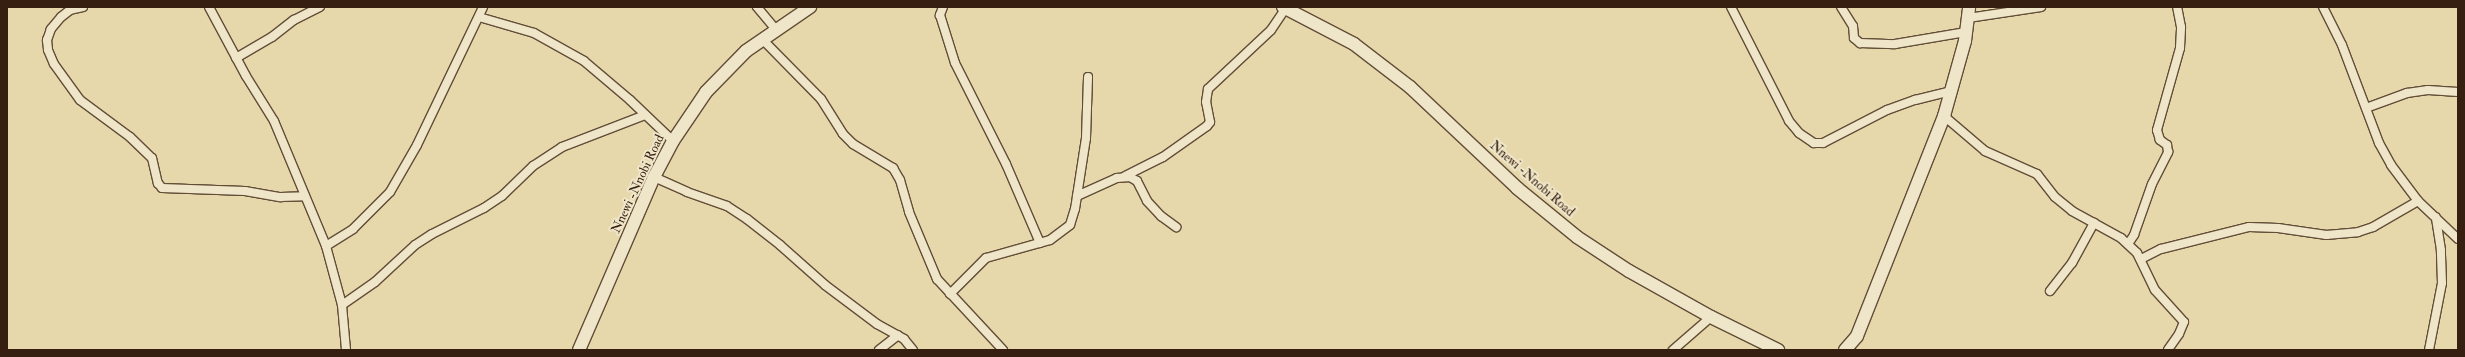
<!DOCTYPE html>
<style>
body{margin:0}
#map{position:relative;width:2465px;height:357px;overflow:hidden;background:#e7d8ac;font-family:"IM FELL Double Pica",serif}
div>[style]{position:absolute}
.roads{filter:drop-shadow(1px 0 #624d37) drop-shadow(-1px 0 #624d37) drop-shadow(0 1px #624d37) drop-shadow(0 -1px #624d37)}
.minor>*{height:8px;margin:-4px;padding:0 4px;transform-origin:4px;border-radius:4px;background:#efe6c9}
.secondary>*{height:12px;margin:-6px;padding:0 6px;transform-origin:6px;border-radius:6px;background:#efe6c9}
span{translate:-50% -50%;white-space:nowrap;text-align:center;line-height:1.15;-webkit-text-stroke:4px #efe6c9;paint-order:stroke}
.street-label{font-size:13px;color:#361f10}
.frame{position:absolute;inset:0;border:8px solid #361f10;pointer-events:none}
</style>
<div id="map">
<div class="roads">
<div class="minor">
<i style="left:83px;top:7px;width:13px;rotate:167deg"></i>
<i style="left:70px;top:10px;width:11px;rotate:142deg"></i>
<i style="left:61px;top:17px;width:16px;rotate:130deg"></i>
<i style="left:51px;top:29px;width:12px;rotate:110deg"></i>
<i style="left:47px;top:40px;width:10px;rotate:84deg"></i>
<i style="left:48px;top:50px;width:15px;rotate:67deg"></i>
<i style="left:54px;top:64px;width:44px;rotate:54.2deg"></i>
<i style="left:80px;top:100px;width:62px;rotate:36.5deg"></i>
<i style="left:130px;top:137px;width:30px;rotate:44deg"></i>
<i style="left:152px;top:158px;width:26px;rotate:77deg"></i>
<i style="left:158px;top:183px;width:6px;rotate:51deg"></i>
<i style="left:162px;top:188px;width:83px;rotate:2.1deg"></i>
<i style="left:245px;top:191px;width:36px;rotate:10deg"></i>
<i style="left:280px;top:197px;width:25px;rotate:-2deg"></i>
<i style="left:209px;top:7px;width:78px;rotate:61.8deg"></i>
<i style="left:246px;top:76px;width:53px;rotate:58.1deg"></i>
<i style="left:274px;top:121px;width:135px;rotate:67.4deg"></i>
<i style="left:326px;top:246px;width:61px;rotate:74.8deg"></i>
<i style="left:342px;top:305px;width:45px;rotate:84.9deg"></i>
<i style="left:757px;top:7px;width:30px;rotate:50deg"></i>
<i style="left:943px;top:7px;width:9px;rotate:111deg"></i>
<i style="left:940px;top:15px;width:50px;rotate:72.6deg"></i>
<i style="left:955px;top:63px;width:113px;rotate:63.2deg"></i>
<i style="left:1006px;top:164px;width:86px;rotate:66.7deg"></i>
<i style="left:1731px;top:7px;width:128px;rotate:63deg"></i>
<i style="left:1789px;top:121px;width:16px;rotate:50deg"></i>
<i style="left:1799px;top:133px;width:18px;rotate:34deg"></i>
<i style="left:1814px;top:143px;width:9px"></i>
<i style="left:1823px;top:143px;width:72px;rotate:-27.3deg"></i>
<i style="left:1887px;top:110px;width:30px;rotate:-20deg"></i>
<i style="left:1915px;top:100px;width:38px;rotate:-14deg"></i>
<i style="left:1841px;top:7px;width:22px;rotate:58deg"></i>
<i style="left:1853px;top:26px;width:12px;rotate:85deg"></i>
<i style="left:1854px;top:38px;width:8px;rotate:40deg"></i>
<i style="left:1860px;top:43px;width:35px;rotate:2deg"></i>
<i style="left:1895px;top:44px;width:72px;rotate:-9.6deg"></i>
<i style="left:2323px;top:7px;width:42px;rotate:63.4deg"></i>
<i style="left:2342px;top:45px;width:105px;rotate:69.3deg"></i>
<i style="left:2379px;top:143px;width:25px;rotate:61deg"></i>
<i style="left:2391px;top:165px;width:45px;rotate:53.1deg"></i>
<i style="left:2418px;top:201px;width:55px;rotate:43.5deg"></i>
<i style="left:479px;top:17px;width:57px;rotate:16.2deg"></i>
<i style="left:534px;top:33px;width:57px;rotate:29.2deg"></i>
<i style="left:584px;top:61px;width:60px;rotate:40.3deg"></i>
<i style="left:630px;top:100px;width:59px;rotate:43.6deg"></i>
<i style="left:1968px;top:18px;width:74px;rotate:-8.6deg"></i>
<i style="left:762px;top:39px;width:84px;rotate:45.5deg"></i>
<i style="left:821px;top:99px;width:41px;rotate:57.8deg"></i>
<i style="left:843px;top:134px;width:14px;rotate:45deg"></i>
<i style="left:853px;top:144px;width:47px;rotate:31deg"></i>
<i style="left:893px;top:168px;width:14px;rotate:60deg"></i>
<i style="left:900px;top:180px;width:33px;rotate:74deg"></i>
<i style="left:909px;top:212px;width:73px;rotate:67.3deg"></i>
<i style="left:937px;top:279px;width:97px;rotate:47.1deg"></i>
<i style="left:236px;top:58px;width:42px;rotate:-30.3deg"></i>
<i style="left:272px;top:37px;width:28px;rotate:-38deg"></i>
<i style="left:294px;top:20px;width:29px;rotate:-27deg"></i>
<i style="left:2366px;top:108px;width:44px;rotate:-20.1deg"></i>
<i style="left:2407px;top:93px;width:21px;rotate:-8deg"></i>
<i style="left:2428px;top:90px;width:30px;rotate:4deg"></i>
<i style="left:1944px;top:116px;width:54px;rotate:40.5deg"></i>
<i style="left:1985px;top:151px;width:57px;rotate:23.9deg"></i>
<i style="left:2037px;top:174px;width:29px;rotate:52deg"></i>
<i style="left:2055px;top:197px;width:22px;rotate:39deg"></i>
<i style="left:2072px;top:211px;width:56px;rotate:28.9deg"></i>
<i style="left:2121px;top:238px;width:22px;rotate:43deg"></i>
<i style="left:2137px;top:253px;width:41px;rotate:64.1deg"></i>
<i style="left:2155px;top:290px;width:43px;rotate:47.8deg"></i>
<i style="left:2184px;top:322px;width:13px;rotate:113deg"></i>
<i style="left:2179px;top:334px;width:19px;rotate:125deg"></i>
<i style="left:1125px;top:176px;width:42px;rotate:-26.6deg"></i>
<i style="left:1163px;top:157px;width:54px;rotate:-35.2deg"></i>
<i style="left:1207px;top:126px;width:5px;rotate:-53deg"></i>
<i style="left:1210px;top:122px;width:20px;rotate:-101deg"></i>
<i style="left:1206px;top:102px;width:13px;rotate:-81deg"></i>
<i style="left:1208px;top:89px;width:86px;rotate:-43.1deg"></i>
<i style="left:1271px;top:30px;width:27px;rotate:-56deg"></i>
<i style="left:654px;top:177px;width:36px;rotate:24deg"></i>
<i style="left:687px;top:192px;width:42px;rotate:19.3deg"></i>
<i style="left:727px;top:206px;width:24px;rotate:33deg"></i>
<i style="left:747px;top:219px;width:42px;rotate:38.2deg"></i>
<i style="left:780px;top:245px;width:60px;rotate:41.6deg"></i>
<i style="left:825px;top:285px;width:65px;rotate:36.9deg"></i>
<i style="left:877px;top:324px;width:31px;rotate:29deg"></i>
<i style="left:904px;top:339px;width:14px;rotate:51deg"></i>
<i style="left:1077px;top:196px;width:44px;rotate:-24.2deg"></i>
<i style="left:1117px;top:178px;width:13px;rotate:-4deg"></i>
<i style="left:1130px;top:177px;width:8px;rotate:30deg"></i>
<i style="left:1137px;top:181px;width:22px;rotate:63deg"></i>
<i style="left:1147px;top:201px;width:21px;rotate:47deg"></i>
<i style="left:1161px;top:216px;width:19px;rotate:36deg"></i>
<i style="left:2128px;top:244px;width:11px;rotate:-56deg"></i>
<i style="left:2134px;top:235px;width:54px;rotate:-70.6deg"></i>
<i style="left:2152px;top:184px;width:36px;rotate:-63deg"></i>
<i style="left:2168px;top:152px;width:7px;rotate:-98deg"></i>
<i style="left:2167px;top:145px;width:9px;rotate:-144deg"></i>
<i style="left:2160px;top:140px;width:10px;rotate:-107deg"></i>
<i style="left:2157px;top:130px;width:85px;rotate:-74.3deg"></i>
<i style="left:2180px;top:48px;width:21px;rotate:-87deg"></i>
<i style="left:2181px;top:27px;width:20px;rotate:-101deg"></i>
<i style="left:326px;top:246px;width:32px;rotate:-32deg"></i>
<i style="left:353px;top:229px;width:52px;rotate:-45deg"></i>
<i style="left:390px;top:192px;width:54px;rotate:-60.1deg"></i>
<i style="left:417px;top:145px;width:153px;rotate:-64.4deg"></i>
<i style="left:2141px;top:259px;width:22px;rotate:-27deg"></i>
<i style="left:2161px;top:249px;width:91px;rotate:-14deg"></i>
<i style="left:2249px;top:227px;width:29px;rotate:2deg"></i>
<i style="left:2278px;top:228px;width:49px;rotate:8.3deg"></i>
<i style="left:2326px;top:235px;width:32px;rotate:-5deg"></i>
<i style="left:2358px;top:232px;width:16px;rotate:-18deg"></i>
<i style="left:2373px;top:227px;width:52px;rotate:-30deg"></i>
<i style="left:2050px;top:291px;width:36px;rotate:-52deg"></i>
<i style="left:2072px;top:263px;width:46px;rotate:-61.2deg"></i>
<i style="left:950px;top:294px;width:51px;rotate:-45deg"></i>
<i style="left:986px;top:258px;width:66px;rotate:-15.7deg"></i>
<i style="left:1050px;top:240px;width:25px;rotate:-37deg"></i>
<i style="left:1070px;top:225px;width:17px;rotate:-73deg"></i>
<i style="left:1075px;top:209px;width:72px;rotate:-81.2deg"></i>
<i style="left:1086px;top:138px;width:61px;rotate:-88.1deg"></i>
<i style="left:342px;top:305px;width:40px;rotate:-34.9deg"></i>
<i style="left:375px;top:282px;width:54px;rotate:-42.8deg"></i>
<i style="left:415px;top:245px;width:20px;rotate:-33deg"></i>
<i style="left:432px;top:234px;width:58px;rotate:-26.6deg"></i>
<i style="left:484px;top:208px;width:22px;rotate:-34deg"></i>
<i style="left:502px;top:196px;width:43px;rotate:-44.1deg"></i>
<i style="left:533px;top:166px;width:35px;rotate:-33deg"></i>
<i style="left:562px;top:147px;width:89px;rotate:-21.1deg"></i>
<i style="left:879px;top:350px;width:24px;rotate:-38deg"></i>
<i style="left:1673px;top:350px;width:50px;rotate:-41deg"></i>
<i style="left:2429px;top:350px;width:68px;rotate:-79deg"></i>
<i style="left:2442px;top:283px;width:33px;rotate:-92deg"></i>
<i style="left:2441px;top:250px;width:33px;rotate:-99deg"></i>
</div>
<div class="secondary">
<i style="left:1283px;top:7px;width:80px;rotate:27.5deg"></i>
<i style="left:1354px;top:44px;width:71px;rotate:37.5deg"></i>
<i style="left:1410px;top:87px;width:147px;rotate:43.3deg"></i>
<i style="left:1517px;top:188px;width:77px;rotate:39.2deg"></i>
<i style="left:1577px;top:237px;width:62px;rotate:33.2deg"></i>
<i style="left:1629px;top:271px;width:94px;rotate:29.3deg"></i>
<i style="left:1711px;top:317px;width:75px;rotate:26.2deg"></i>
<i style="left:579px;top:350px;width:189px;rotate:-66.6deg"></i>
<i style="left:654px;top:177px;width:41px;rotate:-62.2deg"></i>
<i style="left:673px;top:141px;width:59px;rotate:-56deg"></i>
<i style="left:706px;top:92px;width:57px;rotate:-45.7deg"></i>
<i style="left:746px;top:51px;width:78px;rotate:-34.5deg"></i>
<i style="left:1845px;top:350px;width:18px;rotate:-49deg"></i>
<i style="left:1857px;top:336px;width:237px;rotate:-68.4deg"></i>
<i style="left:1944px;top:116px;width:78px;rotate:-74.4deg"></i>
<i style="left:1965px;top:41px;width:34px;rotate:-83deg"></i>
</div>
</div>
<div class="street-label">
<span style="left:1532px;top:179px;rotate:41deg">Nnewi -Nnobi Road</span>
<span style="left:638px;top:184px;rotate:-65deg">Nnewi -Nnobi Road</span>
</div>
<div class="frame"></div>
</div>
